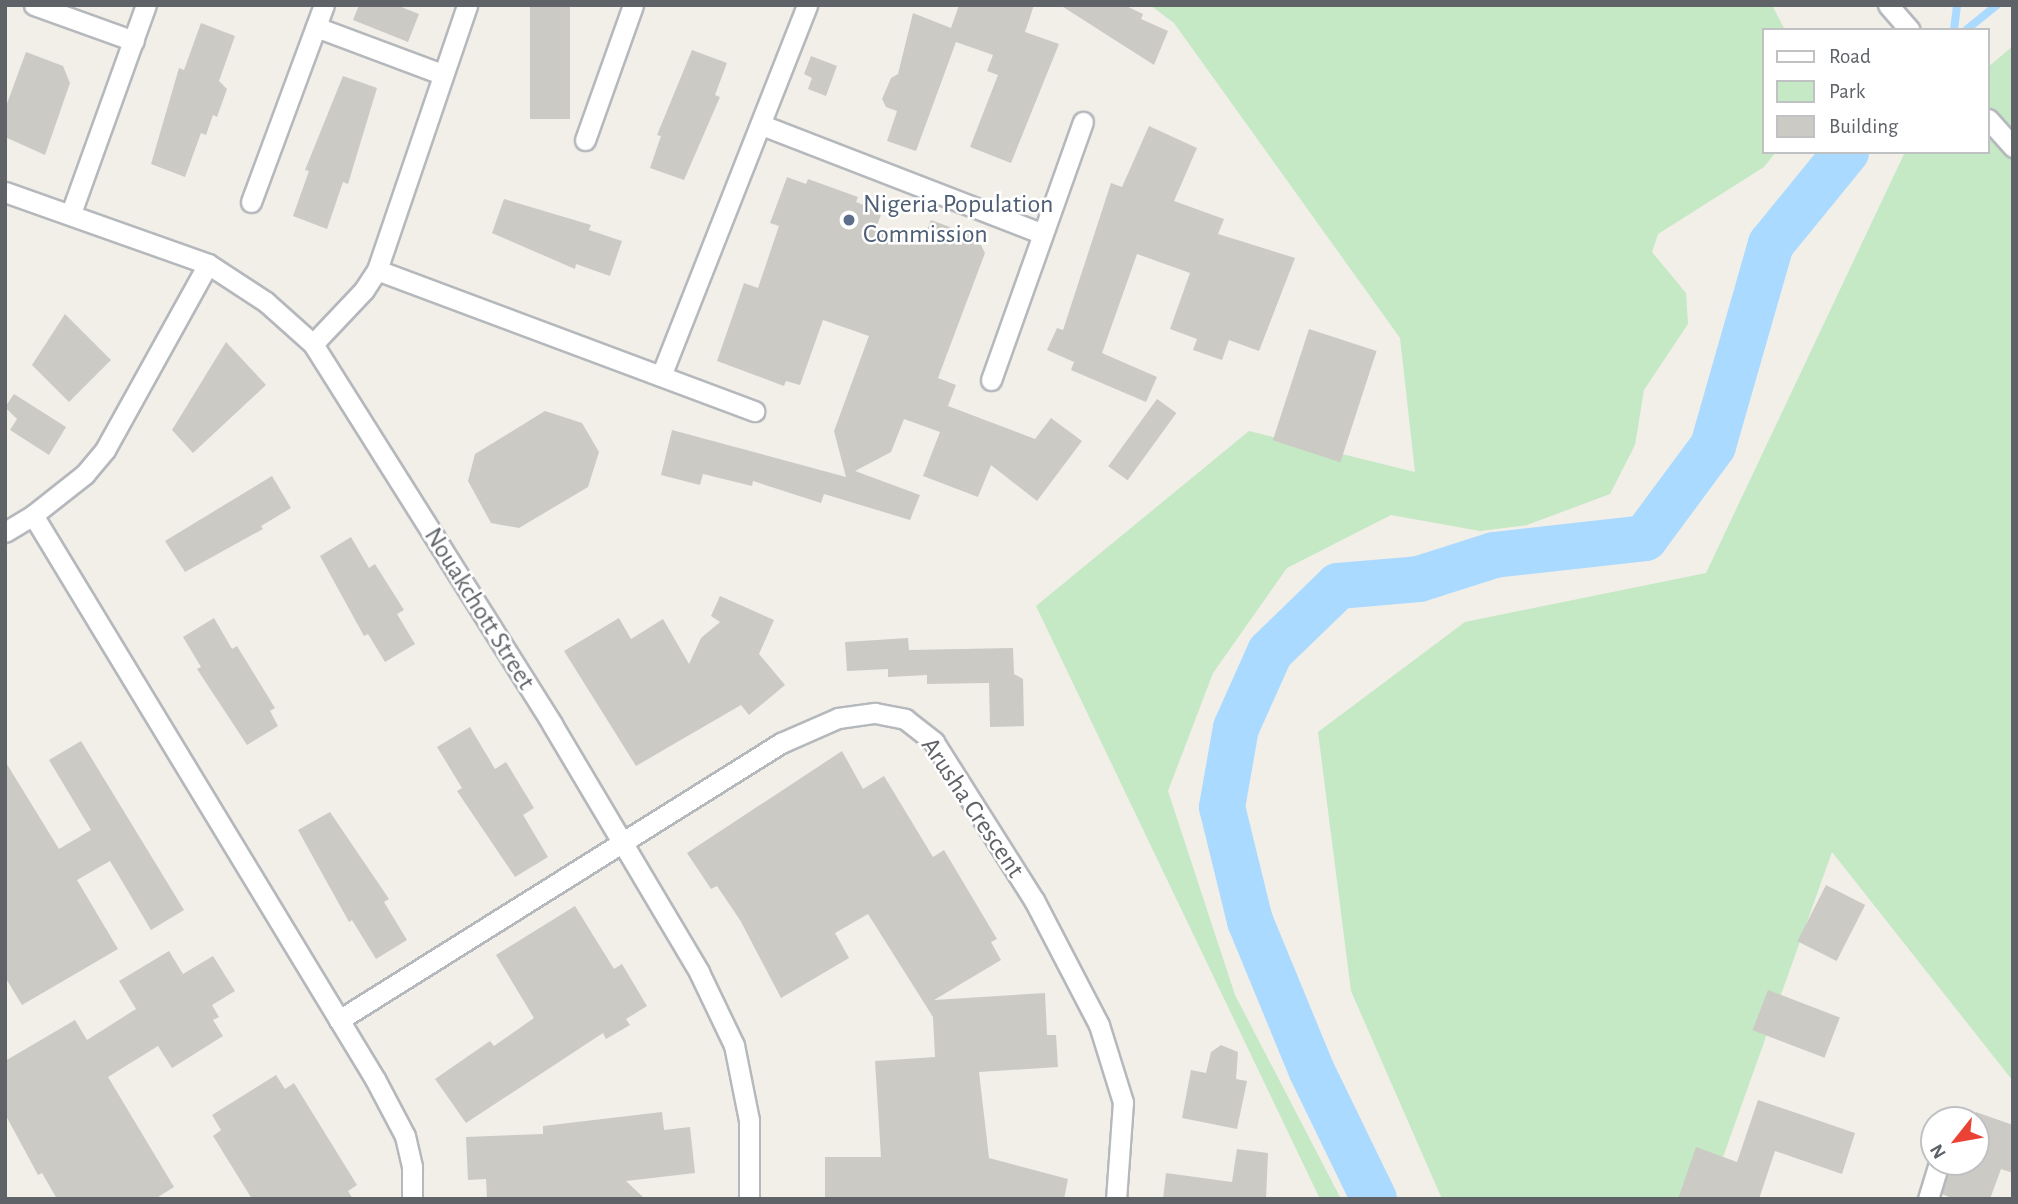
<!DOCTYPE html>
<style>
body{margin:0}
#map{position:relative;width:2018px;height:1204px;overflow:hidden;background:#f1efe8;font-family:"Alegreya Sans",sans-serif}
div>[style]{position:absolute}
.green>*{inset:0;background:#c5e8c5}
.stream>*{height:8px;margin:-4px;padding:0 4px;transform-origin:4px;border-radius:4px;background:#aadaff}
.river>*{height:46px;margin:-23px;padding:0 23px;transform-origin:23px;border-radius:23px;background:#aadaff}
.building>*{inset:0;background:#cccac5;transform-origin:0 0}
.roads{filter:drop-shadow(2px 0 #b5b8bc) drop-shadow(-2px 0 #b5b8bc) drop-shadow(0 2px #b5b8bc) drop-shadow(0 -2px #b5b8bc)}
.minor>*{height:19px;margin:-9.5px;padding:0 9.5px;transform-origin:9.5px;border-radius:9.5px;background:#fff}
.dots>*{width:19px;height:19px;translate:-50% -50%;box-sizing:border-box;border:4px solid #fff;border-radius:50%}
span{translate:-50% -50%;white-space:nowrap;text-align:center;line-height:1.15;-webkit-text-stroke:5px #fff;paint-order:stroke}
.service-label{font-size:26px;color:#4e5e75}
.left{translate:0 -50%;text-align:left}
.street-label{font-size:26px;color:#5f6368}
.frame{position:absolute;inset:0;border:7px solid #5f6368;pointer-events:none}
.legend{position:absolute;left:1762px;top:28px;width:228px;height:126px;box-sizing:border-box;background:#fff;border:2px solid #bfc1c3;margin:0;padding:9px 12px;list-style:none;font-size:21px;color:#5f6368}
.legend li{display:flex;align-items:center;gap:14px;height:35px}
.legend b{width:35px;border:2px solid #bfc1c3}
.north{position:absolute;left:1920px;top:1106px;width:70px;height:70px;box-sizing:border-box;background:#fff;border:2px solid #bfc1c3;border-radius:50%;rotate:239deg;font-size:19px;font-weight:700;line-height:28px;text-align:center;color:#5f6368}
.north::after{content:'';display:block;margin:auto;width:24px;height:32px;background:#ea4335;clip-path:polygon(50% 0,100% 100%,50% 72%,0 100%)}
</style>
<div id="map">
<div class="green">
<i style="clip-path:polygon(1150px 5px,1772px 5px,1785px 30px,1764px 30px,1764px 152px,1776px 152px,1764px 167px,1658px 234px,1652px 252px,1686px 293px,1688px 324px,1644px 390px,1635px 445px,1610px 494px,1527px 525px,1480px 531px,1391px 515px,1287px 568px,1213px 673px,1168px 791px,1235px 995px,1341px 1199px,1320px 1199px,1036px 606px,1249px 431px,1415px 472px,1400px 338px,1174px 23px)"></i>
<i style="clip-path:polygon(2013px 46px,2013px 1081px,1832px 852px,1708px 1199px,1442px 1199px,1351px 991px,1318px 732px,1465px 622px,1706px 573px,1905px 152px,1988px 152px,1988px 67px)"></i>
</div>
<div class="stream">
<i style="left:1954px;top:30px;width:25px;rotate:-83deg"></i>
<i style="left:1966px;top:30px;width:40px;rotate:-39deg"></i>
</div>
<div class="river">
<i style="left:1374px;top:1199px;width:144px;rotate:-115.9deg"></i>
<i style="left:1311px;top:1069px;width:160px;rotate:-112.4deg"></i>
<i style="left:1250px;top:921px;width:117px;rotate:-103.8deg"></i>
<i style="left:1222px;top:807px;width:80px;rotate:-80deg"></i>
<i style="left:1236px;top:728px;width:83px;rotate:-65.9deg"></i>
<i style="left:1270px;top:652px;width:95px;rotate:-44.1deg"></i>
<i style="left:1338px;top:586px;width:81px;rotate:-4.9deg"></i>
<i style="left:1419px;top:579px;width:79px;rotate:-17.7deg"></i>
<i style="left:1494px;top:555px;width:152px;rotate:-6.4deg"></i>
<i style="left:1645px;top:538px;width:114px;rotate:-53.5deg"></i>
<i style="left:1713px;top:446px;width:210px;rotate:-74deg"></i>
<i style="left:1771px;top:244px;width:119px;rotate:-50.8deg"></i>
</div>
<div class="building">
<i style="clip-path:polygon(359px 5px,396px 5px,419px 14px,408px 42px,353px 20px)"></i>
<i style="left:530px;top:5px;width:40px;height:114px"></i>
<i style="clip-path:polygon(959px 5px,1034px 5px,1025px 32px,1059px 44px,1011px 163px,970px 147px,998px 75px,987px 71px,993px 55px,956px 42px,916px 151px,887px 141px,897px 111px,886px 107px,882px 99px,891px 78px,898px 74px,913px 13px,951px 28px)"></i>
<i style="clip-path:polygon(1060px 5px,1124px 5px,1143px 14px,1141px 19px,1168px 31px,1154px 65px)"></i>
<i style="clip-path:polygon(201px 23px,235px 36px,219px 81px,227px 89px,217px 117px,213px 115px,206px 135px,201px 133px,185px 177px,151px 164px,179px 68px,184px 70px)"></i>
<i style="clip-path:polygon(692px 50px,727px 63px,715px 95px,720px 97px,684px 180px,650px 168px,661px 136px,657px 135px)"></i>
<i style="clip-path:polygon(26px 52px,63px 66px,70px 83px,45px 155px,5px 137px,5px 109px)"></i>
<i style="clip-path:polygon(811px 56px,837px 66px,826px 96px,808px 89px,812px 78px,804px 74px)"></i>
<i style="clip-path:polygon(343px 76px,377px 88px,348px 184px,343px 182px,327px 229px,293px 216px,309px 171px,305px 170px)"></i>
<i style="clip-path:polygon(1149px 126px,1197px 148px,1174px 201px,1224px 219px,1218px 234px,1295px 258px,1259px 351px,1229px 340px,1222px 360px,1193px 350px,1197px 339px,1170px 329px,1190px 273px,1137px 254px,1102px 353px,1157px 377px,1146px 402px,1071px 370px,1074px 362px,1047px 350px,1057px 328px,1063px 330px,1111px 183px,1122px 187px)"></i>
<i style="clip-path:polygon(787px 177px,806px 184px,808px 179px,858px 197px,856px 202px,882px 212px,876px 228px,922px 243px,931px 220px,977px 237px,985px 253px,938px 378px,956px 385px,948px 406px,1035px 439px,1051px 418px,1082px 441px,1037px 501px,991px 465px,978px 497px,923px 476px,940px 432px,904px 419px,891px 452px,855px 471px,920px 495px,910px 520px,824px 494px,821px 503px,753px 481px,752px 486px,703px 474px,700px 485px,661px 475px,672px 430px,846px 477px,834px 431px,869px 336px,823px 320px,800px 385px,786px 381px,784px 386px,717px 361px,744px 283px,758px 288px,779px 226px,770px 223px)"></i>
<i style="clip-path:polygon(504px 199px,591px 225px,589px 230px,622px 241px,610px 276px,576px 264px,575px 269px,492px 233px)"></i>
<i style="clip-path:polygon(65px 314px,111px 360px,69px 402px,32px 365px)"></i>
<i style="left:1309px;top:329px;width:71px;height:117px;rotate:18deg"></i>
<i style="clip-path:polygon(226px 342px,266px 385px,193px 453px,172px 430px)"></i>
<i style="clip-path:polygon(14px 394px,66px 427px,49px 455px,10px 430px,17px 419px,5px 407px)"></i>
<i style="left:1157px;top:399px;width:24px;height:83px;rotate:36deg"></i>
<i style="clip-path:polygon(545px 411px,582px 423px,599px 452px,588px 487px,519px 528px,491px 523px,468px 481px,475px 454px)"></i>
<i style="clip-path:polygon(272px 476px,291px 508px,261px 526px,263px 529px,185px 572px,165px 541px)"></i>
<i style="clip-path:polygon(351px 537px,369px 568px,375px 564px,404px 610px,397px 614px,415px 644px,385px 662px,368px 634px,364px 636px,320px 556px)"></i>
<i style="clip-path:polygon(720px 596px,774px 620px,759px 654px,785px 685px,749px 715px,741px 705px,636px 766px,564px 651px,619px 618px,631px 639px,663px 619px,689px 664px,701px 638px,720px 622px,711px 616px)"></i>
<i style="clip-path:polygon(214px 618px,232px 649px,237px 646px,275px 708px,270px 711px,278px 726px,247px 745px,197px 669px,201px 667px,183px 637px)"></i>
<i style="clip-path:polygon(908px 638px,909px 650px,1013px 648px,1014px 674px,1023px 679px,1024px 726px,990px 727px,989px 683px,927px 684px,927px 675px,888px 677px,888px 669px,847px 671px,845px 642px)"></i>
<i style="clip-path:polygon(470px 727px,495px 769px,506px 762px,534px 808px,523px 815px,548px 857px,515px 877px,457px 791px,462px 788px,437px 747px)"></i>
<i style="clip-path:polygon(81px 741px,184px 910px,151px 930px,110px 861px,77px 880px,118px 949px,22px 1005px,5px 977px,5px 761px,59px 849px,91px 830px,49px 760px)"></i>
<i style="clip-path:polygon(842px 751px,863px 789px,884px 776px,933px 857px,944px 850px,997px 939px,991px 942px,1001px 960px,934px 1000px,1045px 993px,1047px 1035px,1056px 1035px,1058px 1067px,979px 1072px,989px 1158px,1068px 1179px,1064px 1199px,825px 1199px,825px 1157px,881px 1157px,875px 1061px,935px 1057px,933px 1017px,868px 914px,835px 933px,849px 958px,781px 998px,740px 920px,717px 886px,711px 889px,687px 853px)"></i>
<i style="clip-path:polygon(330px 812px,389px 899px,384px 902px,407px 940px,376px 959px,352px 920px,349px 922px,298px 830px)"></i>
<i style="left:1826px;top:885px;width:44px;height:63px;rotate:27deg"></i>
<i style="clip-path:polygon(575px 906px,614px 969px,622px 964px,647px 1006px,626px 1019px,630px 1025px,606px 1039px,603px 1033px,466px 1123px,435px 1079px,490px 1041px,494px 1046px,534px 1018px,496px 955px)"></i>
<i style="clip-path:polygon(169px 951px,183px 974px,213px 956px,235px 991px,212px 1005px,219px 1017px,213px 1020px,223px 1036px,172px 1068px,158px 1046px,108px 1077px,174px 1187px,155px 1199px,57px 1199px,42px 1173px,38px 1175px,5px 1114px,5px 1061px,75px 1020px,87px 1040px,136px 1009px,119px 981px)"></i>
<i style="left:1768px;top:990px;width:77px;height:43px;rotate:21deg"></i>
<i style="clip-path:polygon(1221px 1045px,1238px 1052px,1236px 1079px,1247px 1081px,1237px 1129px,1182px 1118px,1191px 1070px,1206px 1073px,1211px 1052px)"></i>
<i style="clip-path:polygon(276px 1075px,285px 1089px,294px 1083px,357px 1185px,348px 1191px,353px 1199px,252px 1199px,213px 1136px,221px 1130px,212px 1115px)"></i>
<i style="clip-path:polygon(1758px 1100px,1855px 1133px,1842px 1174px,1775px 1151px,1759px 1199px,1678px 1199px,1696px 1147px,1737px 1162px)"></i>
<i style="clip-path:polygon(662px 1112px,664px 1130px,690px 1127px,695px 1173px,626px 1181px,645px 1199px,487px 1199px,486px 1179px,468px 1180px,466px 1137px,543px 1134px,543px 1126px)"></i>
<i style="clip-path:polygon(1976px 1112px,2013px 1125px,2013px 1173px,2001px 1169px,1990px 1199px,1954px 1199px,1942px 1194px,1951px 1162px,1976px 1162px)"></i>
<i style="clip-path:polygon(1237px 1149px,1268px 1153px,1266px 1199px,1163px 1199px,1166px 1173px,1232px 1182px)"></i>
</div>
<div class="roads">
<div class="minor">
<i style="left:34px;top:5px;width:106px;rotate:19.8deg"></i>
<i style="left:1888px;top:5px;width:33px;rotate:49deg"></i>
<i style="left:316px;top:27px;width:134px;rotate:20.5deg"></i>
<i style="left:1988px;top:119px;width:38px;rotate:48deg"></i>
<i style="left:762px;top:125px;width:298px;rotate:21.2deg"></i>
<i style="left:585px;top:140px;width:143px;rotate:-70.4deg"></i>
<i style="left:5px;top:192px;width:215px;rotate:19.5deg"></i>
<i style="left:208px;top:264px;width:69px;rotate:33.2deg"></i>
<i style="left:266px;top:302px;width:63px;rotate:41.8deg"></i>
<i style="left:313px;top:344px;width:449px;rotate:57.8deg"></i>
<i style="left:552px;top:724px;width:288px;rotate:59.3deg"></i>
<i style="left:699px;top:972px;width:81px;rotate:64.4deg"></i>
<i style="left:734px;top:1045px;width:76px;rotate:78.7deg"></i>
<i style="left:749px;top:1120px;width:79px;rotate:90deg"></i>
<i style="left:251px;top:202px;width:210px;rotate:-69.7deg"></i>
<i style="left:71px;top:213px;width:221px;rotate:-70.2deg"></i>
<i style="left:208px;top:264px;width:213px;rotate:119deg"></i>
<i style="left:105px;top:450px;width:31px;rotate:130deg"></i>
<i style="left:85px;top:474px;width:66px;rotate:141.7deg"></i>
<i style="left:33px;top:515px;width:660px;rotate:58.77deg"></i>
<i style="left:375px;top:1079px;width:64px;rotate:62.2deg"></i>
<i style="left:405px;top:1136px;width:32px;rotate:77deg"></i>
<i style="left:412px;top:1167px;width:32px;rotate:90deg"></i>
<i style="left:377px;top:270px;width:403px;rotate:20.5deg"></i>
<i style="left:313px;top:344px;width:74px;rotate:-46.6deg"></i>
<i style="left:364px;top:290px;width:24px;rotate:-57deg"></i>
<i style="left:377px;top:270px;width:280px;rotate:-71.2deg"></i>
<i style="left:661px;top:376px;width:399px;rotate:-68.5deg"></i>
<i style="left:991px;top:380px;width:274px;rotate:-70.4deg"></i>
<i style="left:5px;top:532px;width:33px;rotate:-31deg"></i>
<i style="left:339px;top:1020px;width:522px;rotate:-32.08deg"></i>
<i style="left:781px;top:743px;width:62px;rotate:-23.7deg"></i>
<i style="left:838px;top:718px;width:37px;rotate:-8deg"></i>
<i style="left:875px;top:713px;width:31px;rotate:11deg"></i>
<i style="left:905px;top:719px;width:37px;rotate:38deg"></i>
<i style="left:934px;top:742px;width:187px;rotate:57.7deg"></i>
<i style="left:1034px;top:900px;width:141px;rotate:62.5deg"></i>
<i style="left:1099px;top:1025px;width:81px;rotate:72.7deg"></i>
<i style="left:1123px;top:1102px;width:97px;rotate:94.1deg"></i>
<i style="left:1928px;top:1199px;width:39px;rotate:-73deg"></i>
</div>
</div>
<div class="dots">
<i style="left:849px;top:220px;background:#5c6f8a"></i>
</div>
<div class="service-label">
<span class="left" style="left:863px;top:220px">Nigeria Population<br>Commission</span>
</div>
<div class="street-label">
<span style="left:479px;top:609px;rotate:58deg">Nouakchott Street</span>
<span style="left:972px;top:808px;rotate:56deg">Arusha Crescent</span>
</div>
<div class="frame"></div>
<ul class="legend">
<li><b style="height:9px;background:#fff"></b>Road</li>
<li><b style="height:19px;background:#c5e8c5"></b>Park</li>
<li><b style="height:19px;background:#cccac5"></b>Building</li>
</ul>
<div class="north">N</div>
</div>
